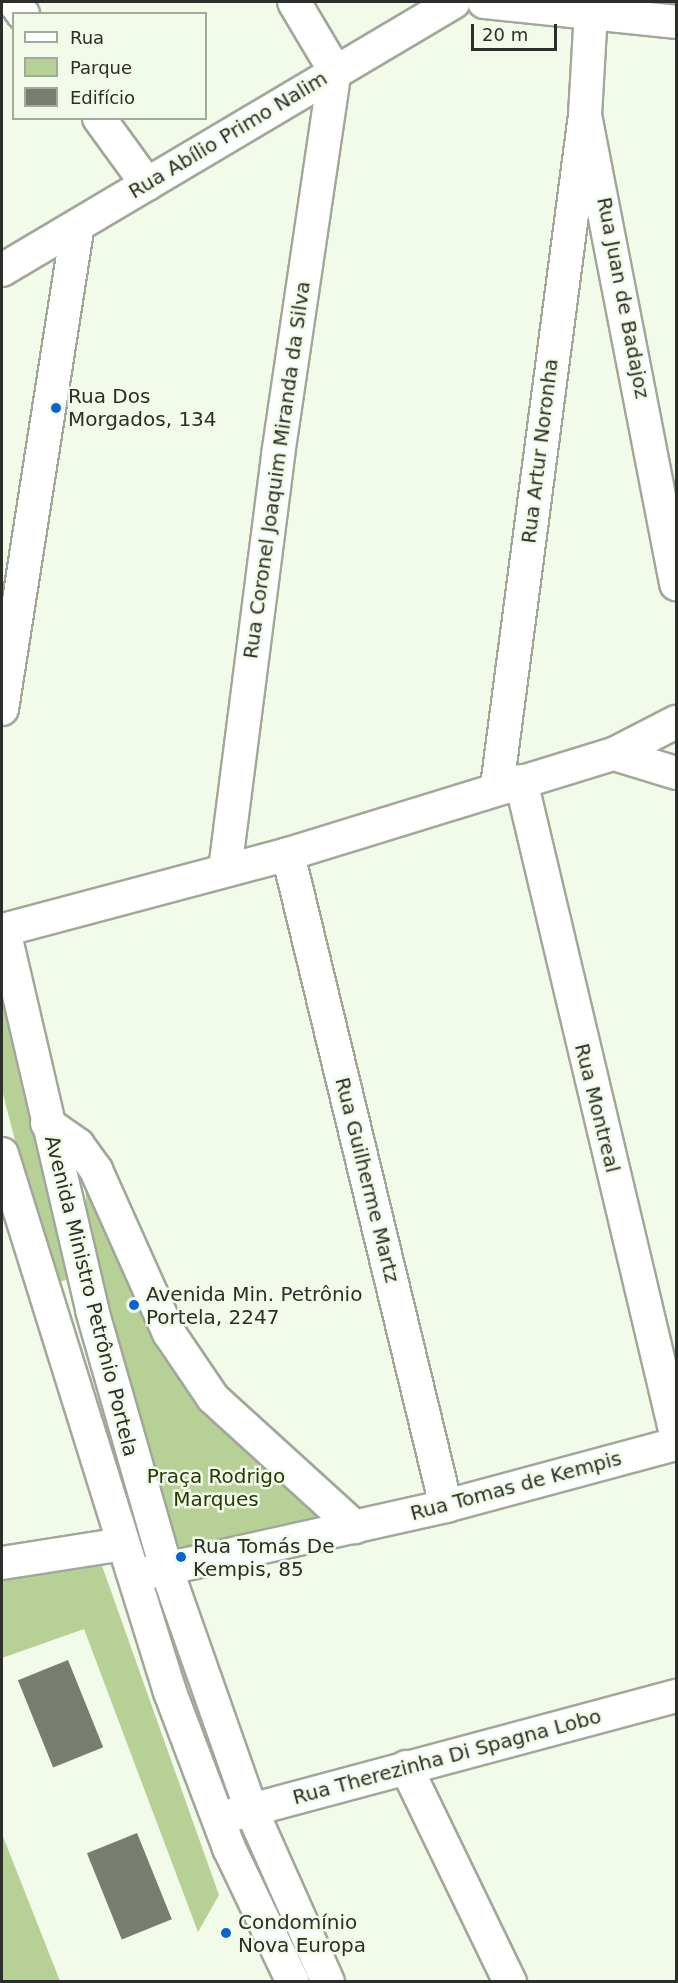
<!DOCTYPE html>
<meta charset="utf-8">
<style>
body{margin:0}
#map{position:relative;width:678px;height:1983px;overflow:hidden;background:#f2fae9;font-family:"DejaVu Sans",sans-serif}
div>[style]{position:absolute}
.green>*{inset:0;background:#b7d096}
.building>*{inset:0;background:#777e6f;transform-origin:0 0}
.roads{filter:drop-shadow(2px 0 #a1a899) drop-shadow(-2px 0 #a1a899) drop-shadow(0 2px #a1a899) drop-shadow(0 -2px #a1a899)}
.minor>*{height:32px;margin:-16px;padding:0 16px;transform-origin:16px;border-radius:16px;background:#fff}
.dots>*{width:16px;height:16px;translate:-50% -50%;box-sizing:border-box;border:3px solid #f2fae9;border-radius:50%}
span{translate:-50% -50%;white-space:nowrap;text-align:center;line-height:1.15;-webkit-text-stroke:5px #f2fae9;paint-order:stroke}
.street-label{font-size:20px;color:#2c2f29}
.poi-label{font-size:20px;color:#2c2f29}
.left{translate:0 -50%;text-align:left}
.park-label{font-size:20px;color:#273905}
.frame{position:absolute;inset:0;border:3px solid #2c2f29;pointer-events:none}
.legend{position:absolute;left:12px;top:12px;width:195px;height:108px;box-sizing:border-box;background:#f2fae9;border:2px solid #a3a99c;margin:0;padding:8px 10px;list-style:none;font-size:18px;color:#2c2f29}
.legend li{display:flex;align-items:center;gap:12px;height:30px}
.legend b{width:30px;border:2px solid #a3a99c}
.scale{position:absolute;left:471px;top:24px;width:86px;height:27px;box-sizing:border-box;border:3px solid #2c2f29;border-top:0;padding-left:8px;font-size:18px;line-height:21px;white-space:nowrap;color:#2c2f29;-webkit-text-stroke:4px #f2fae9;paint-order:stroke}
</style>
<div id="map">
<div class="green">
<i style="clip-path:polygon(2px 994px,76px 1277px,52px 1284px,2px 1090px)"></i>
<i style="clip-path:polygon(85px 1147px,168px 1333px,345px 1519px,173px 1567px,87px 1280px)"></i>
<i style="clip-path:polygon(101px 1563px,219px 1895px,198px 1932px,84px 1629px,2px 1658px,2px 1577px)"></i>
<i style="clip-path:polygon(2px 1834px,60px 1981px,2px 1981px)"></i>
</div>
<div class="building">
<i style="left:68px;top:1660px;width:94px;height:54px;rotate:68deg"></i>
<i style="left:137px;top:1833px;width:93px;height:54px;rotate:68deg"></i>
<i style="left:228px;top:1926px;width:12px;height:9px;rotate:66deg"></i>
</div>
<div class="roads">
<div class="minor">
<i style="left:14px;top:2px;width:15px;rotate:53deg"></i>
<i style="left:484px;top:2px;width:193px;rotate:5.9deg"></i>
<i style="left:591px;top:11px;width:104px;rotate:93.3deg"></i>
<i style="left:585px;top:115px;width:478px;rotate:79deg"></i>
<i style="left:99px;top:118px;width:82px;rotate:54deg"></i>
<i style="left:2px;top:270px;width:525px;rotate:-30.66deg"></i>
<i style="left:2px;top:709px;width:489px;rotate:-81.1deg"></i>
<i style="left:614px;top:754px;width:65px;rotate:17deg"></i>
<i style="left:521px;top:781px;width:671px;rotate:76.65deg"></i>
<i style="left:497px;top:787px;width:678px;rotate:-82.54deg"></i>
<i style="left:288px;top:854px;width:671px;rotate:76.38deg"></i>
<i style="left:225px;top:870px;width:418px;rotate:-82.7deg"></i>
<i style="left:278px;top:455px;width:388px;rotate:-81.6deg"></i>
<i style="left:335px;top:71px;width:80px;rotate:-120.7deg"></i>
<i style="left:7px;top:929px;width:291px;rotate:-14.9deg"></i>
<i style="left:288px;top:854px;width:341px;rotate:-17.1deg"></i>
<i style="left:614px;top:754px;width:70px;rotate:-27.3deg"></i>
<i style="left:6px;top:939px;width:381px;rotate:76.9deg"></i>
<i style="left:92px;top:1310px;width:268px;rotate:74deg"></i>
<i style="left:166px;top:1568px;width:256px;rotate:70.6deg"></i>
<i style="left:251px;top:1809px;width:189px;rotate:66deg"></i>
<i style="left:47px;top:1123px;width:38px;rotate:35deg"></i>
<i style="left:78px;top:1145px;width:31px;rotate:54deg"></i>
<i style="left:96px;top:1170px;width:179px;rotate:65.9deg"></i>
<i style="left:169px;top:1333px;width:78px;rotate:55.9deg"></i>
<i style="left:213px;top:1398px;width:192px;rotate:42.3deg"></i>
<i style="left:2px;top:1154px;width:564px;rotate:72.66deg"></i>
<i style="left:170px;top:1692px;width:167px;rotate:69.3deg"></i>
<i style="left:229px;top:1848px;width:148px;rotate:64.5deg"></i>
<i style="left:2px;top:1563px;width:122px;rotate:-8.9deg"></i>
<i style="left:147px;top:1573px;width:306px;rotate:-12.6deg"></i>
<i style="left:446px;top:1506px;width:238px;rotate:-15.1deg"></i>
<i style="left:406px;top:1767px;width:239px;rotate:64.2deg"></i>
<i style="left:232px;top:1815px;width:460px;rotate:-15deg"></i>
</div>
</div>
<div class="dots">
<i style="left:56px;top:408px;background:#0965ce"></i>
<i style="left:134px;top:1305px;background:#0965ce"></i>
<i style="left:181px;top:1557px;background:#0965ce"></i>
<i style="left:226px;top:1933px;background:#0965ce"></i>
</div>
<div class="street-label">
<span style="left:228px;top:135px;rotate:-31deg">Rua Abílio Primo Nalim</span>
<span style="left:623px;top:298px;rotate:79deg">Rua Juan de Badajoz</span>
<span style="left:540px;top:451px;rotate:-83deg">Rua Artur Noronha</span>
<span style="left:277px;top:470px;rotate:-82deg">Rua Coronel Joaquim Miranda da Silva</span>
<span style="left:597px;top:1108px;rotate:76deg">Rua Montreal</span>
<span style="left:367px;top:1180px;rotate:76deg">Rua Guilherme Martz</span>
<span style="left:91px;top:1296px;rotate:76deg">Avenida Ministro Petrônio Portela</span>
<span style="left:516px;top:1486px;rotate:-15deg">Rua Tomas de Kempis</span>
<span style="left:447px;top:1757px;rotate:-15deg">Rua Therezinha Di Spagna Lobo</span>
</div>
<div class="poi-label">
<span class="left" style="left:68px;top:408px">Rua Dos<br>Morgados, 134</span>
<span class="left" style="left:146px;top:1306px">Avenida Min. Petrônio<br>Portela, 2247</span>
<span class="left" style="left:193px;top:1558px">Rua Tomás De<br>Kempis, 85</span>
<span class="left" style="left:238px;top:1934px">Condomínio<br>Nova Europa</span>
</div>
<div class="park-label">
<span style="left:216px;top:1488px">Praça Rodrigo<br>Marques</span>
</div>
<div class="frame"></div>
<ul class="legend">
<li><b style="height:8px;background:#fff"></b>Rua</li>
<li><b style="height:16px;background:#b7d096"></b>Parque</li>
<li><b style="height:16px;background:#777e6f"></b>Edifício</li>
</ul>
<div class="scale">20 m</div>
</div>
